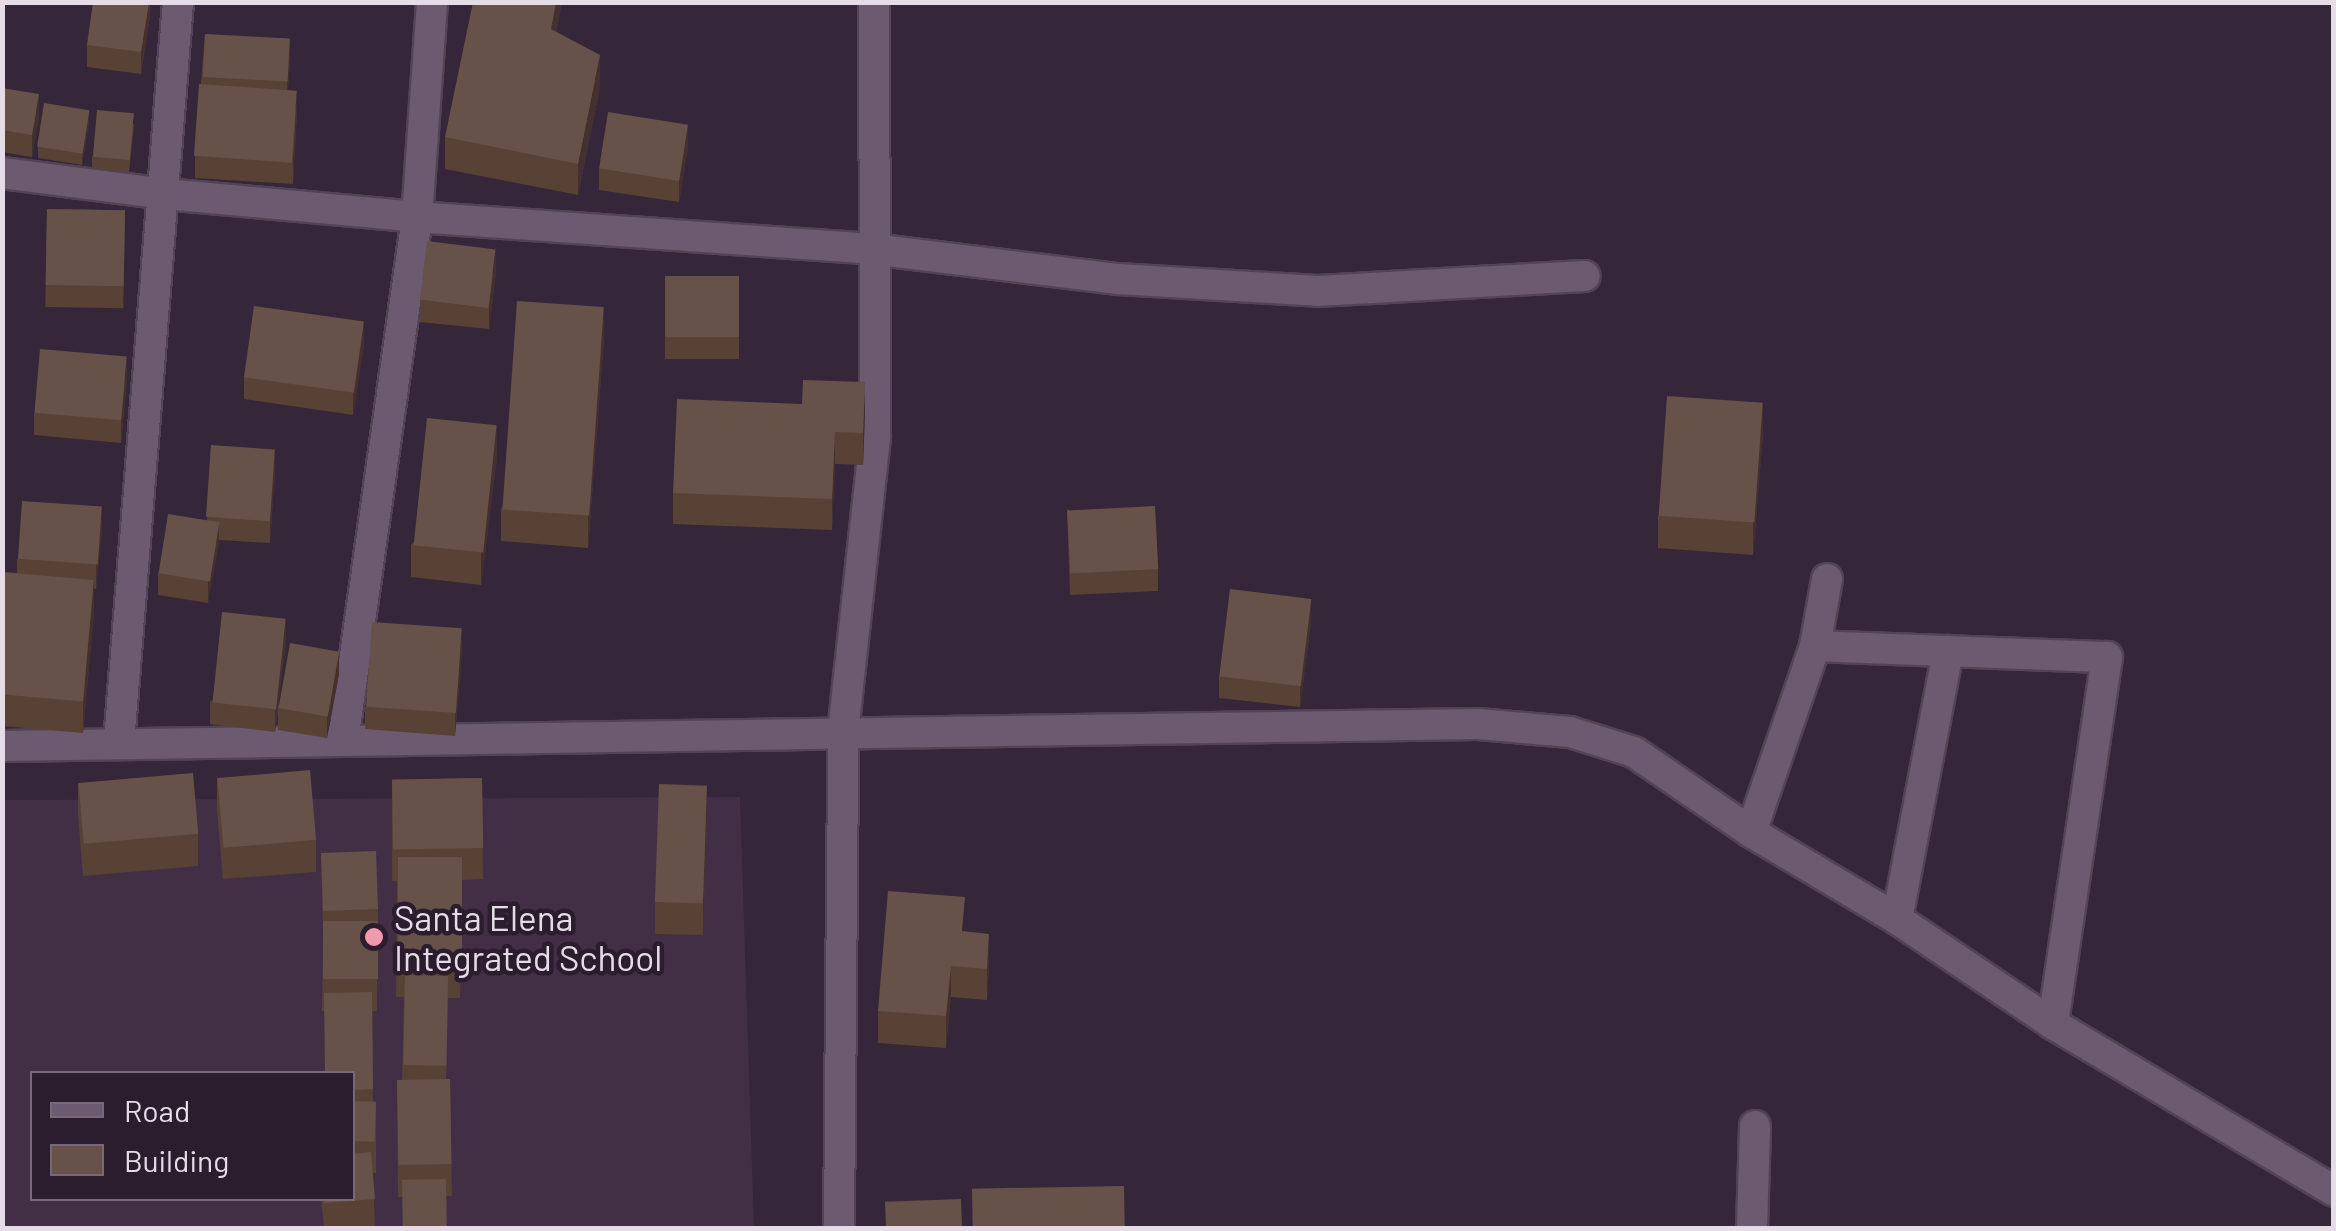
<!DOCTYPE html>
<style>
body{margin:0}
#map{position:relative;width:2336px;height:1231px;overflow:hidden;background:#352639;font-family:Barlow,sans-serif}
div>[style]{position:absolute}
.built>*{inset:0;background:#422f46}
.roads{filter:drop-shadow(2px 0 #514454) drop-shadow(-2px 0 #514454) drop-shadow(0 2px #514454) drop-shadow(0 -2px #514454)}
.minor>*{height:30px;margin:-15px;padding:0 15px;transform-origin:15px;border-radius:15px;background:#6c5a70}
.wall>*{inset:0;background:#574235;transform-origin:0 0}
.shaded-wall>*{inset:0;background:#43302f}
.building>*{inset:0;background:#665249;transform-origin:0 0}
.dots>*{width:28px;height:28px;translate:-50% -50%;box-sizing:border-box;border:5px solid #2b1c2e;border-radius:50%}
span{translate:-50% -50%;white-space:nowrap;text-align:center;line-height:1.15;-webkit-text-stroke:9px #2b1c2e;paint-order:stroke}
.poi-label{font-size:35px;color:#e6dce8}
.left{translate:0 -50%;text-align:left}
.frame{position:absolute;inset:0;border:5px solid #e6dce8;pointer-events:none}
.legend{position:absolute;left:30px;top:1071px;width:325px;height:130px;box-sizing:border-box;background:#2b1c2e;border:2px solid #766978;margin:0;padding:12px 18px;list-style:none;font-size:30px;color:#e6dce8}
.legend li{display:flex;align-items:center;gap:20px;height:50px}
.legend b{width:50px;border:2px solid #766978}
</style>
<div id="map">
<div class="built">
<i style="clip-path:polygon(evenodd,740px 797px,754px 1228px,3px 1228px,2px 800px,740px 797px,32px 1074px,352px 1074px,352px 1198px,32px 1198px,32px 1074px)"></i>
</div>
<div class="roads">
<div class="minor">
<i style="left:2px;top:173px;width:164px;rotate:7.3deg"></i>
<i style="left:165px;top:194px;width:253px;rotate:5.2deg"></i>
<i style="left:417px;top:217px;width:456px;rotate:4deg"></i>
<i style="left:872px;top:249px;width:248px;rotate:7deg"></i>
<i style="left:1118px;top:279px;width:200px;rotate:3.4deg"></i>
<i style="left:1318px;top:291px;width:267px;rotate:-3.2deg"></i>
<i style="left:1815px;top:646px;width:292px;rotate:2.2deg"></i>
<i style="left:2107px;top:657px;width:371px;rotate:98.4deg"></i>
<i style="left:343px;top:741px;width:529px;rotate:-81.96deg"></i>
<i style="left:417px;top:217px;width:216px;rotate:-86deg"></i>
<i style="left:119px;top:742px;width:742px;rotate:-85.44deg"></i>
<i style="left:2px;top:746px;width:1476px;rotate:-0.85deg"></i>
<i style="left:1478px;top:724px;width:92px;rotate:5deg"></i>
<i style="left:1570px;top:732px;width:67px;rotate:17.4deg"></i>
<i style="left:1634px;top:752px;width:142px;rotate:34.4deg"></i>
<i style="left:1751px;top:832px;width:170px;rotate:30.8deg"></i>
<i style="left:1897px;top:919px;width:188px;rotate:33.9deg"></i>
<i style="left:2053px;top:1024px;width:327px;rotate:30.7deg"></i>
<i style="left:1751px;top:832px;width:197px;rotate:-71deg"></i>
<i style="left:1815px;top:646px;width:68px;rotate:-79.8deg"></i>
<i style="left:1897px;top:919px;width:273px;rotate:-79.2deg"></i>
<i style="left:839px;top:1228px;width:496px;rotate:-89.5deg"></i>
<i style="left:843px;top:732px;width:297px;rotate:-83.8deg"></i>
<i style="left:875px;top:437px;width:435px;rotate:-90.1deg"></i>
<i style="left:1752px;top:1228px;width:102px;rotate:-88.3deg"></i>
</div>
</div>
<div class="wall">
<i style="clip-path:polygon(150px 2px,150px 16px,141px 74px,87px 67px,87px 45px)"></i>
<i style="clip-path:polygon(562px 2px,556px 32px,600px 87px,578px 195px,445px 169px,445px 137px)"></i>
<i style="clip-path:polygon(205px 34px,290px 61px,288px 89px,297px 112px,293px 184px,195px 178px,195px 156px)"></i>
<i style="clip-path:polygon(2px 88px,39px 116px,32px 157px,2px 152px)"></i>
<i style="clip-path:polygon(89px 122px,82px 165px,38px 158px,38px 147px)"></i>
<i style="clip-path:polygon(134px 124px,129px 172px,92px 168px,92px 157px)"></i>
<i style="clip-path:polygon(688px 146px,679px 202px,599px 190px,599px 168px)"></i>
<i style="left:47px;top:209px;width:78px;height:98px;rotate:1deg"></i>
<i style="clip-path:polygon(496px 272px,489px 329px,420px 322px,420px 300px)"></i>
<i style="left:665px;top:276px;width:74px;height:83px"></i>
<i style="clip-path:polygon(604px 338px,588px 548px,501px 541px,501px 509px)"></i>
<i style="clip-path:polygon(364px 344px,353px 415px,244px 399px,244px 377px)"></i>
<i style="clip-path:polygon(127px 378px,121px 443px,34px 435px,34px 413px)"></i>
<i style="clip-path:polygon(865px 414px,863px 465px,835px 464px,832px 530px,673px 524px,673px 493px)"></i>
<i style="clip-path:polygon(1763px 434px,1753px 555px,1658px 548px,1658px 516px)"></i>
<i style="clip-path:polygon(211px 445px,275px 471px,270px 543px,219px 540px,208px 603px,158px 595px,158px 573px,207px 520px)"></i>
<i style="clip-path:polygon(497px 457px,481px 585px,411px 577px,411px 545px)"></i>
<i style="clip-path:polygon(1067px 509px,1158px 569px,1158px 591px,1070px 595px)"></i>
<i style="clip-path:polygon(102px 529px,96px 589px,94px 588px,94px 612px,83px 733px,2px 726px,2px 572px,17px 573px,17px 559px)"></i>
<i style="clip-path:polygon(1311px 622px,1300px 707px,1219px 698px,1219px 676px)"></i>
<i style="clip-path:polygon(286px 641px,278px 705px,339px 674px,327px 738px,278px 730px,278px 709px,275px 732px,210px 724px,210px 702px)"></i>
<i style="clip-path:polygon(462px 651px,455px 736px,365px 729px,365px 707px)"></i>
<i style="clip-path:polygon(217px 777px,316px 840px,316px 872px,223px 879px,217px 809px)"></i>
<i style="clip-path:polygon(482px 778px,483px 879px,462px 880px,460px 998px,448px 998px,446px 1080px,450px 1079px,452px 1196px,398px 1197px,397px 1080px,402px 1080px,404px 997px,396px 997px,397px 881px,392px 881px,392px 780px)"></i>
<i style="clip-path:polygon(78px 783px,198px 834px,198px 866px,83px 876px,78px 815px)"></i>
<i style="clip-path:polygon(707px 818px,703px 935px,655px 934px,655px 902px)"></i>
<i style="clip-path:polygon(321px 854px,378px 909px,377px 1011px,372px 1011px,373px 1102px,376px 1102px,376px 1173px,373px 1173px,375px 1228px,324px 1228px,321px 1198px,352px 1198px,352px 1074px,324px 1011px,322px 1011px,323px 933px)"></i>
<i style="clip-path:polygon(965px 932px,989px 965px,987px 1000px,951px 997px,946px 1048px,878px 1043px,878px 1011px)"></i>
</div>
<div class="shaded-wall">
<i style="clip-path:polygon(149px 2px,150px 16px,141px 74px,141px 52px)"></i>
<i style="clip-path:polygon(556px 2px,562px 3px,551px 60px,551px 29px)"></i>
<i style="clip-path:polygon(290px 39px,290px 61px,287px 105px,287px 83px)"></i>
<i style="clip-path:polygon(600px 55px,600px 87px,578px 195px,578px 164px)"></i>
<i style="clip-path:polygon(297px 90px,297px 112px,293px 184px,293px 162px)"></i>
<i style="clip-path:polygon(39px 94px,39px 116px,32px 157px,32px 135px)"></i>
<i style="clip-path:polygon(89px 110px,89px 122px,82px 165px,82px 154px)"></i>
<i style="clip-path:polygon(688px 124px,688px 146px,679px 202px,679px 180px)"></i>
<i style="clip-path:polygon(496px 249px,496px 272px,489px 329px,489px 307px)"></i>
<i style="clip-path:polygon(604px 307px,604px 338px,588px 548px,588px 516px)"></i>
<i style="clip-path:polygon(364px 322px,364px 344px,353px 415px,353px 393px)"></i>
<i style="clip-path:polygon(127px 356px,127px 378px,121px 443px,121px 421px)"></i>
<i style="clip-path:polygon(865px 382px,865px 414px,863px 465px,863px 433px)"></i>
<i style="clip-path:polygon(1763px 402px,1763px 434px,1753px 555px,1753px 523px)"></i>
<i style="clip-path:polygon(497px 425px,497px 457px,481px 585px,481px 553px)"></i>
<i style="clip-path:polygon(835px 432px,835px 464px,832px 530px,832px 499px)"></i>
<i style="clip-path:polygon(275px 449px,275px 471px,270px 543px,270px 520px)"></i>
<i style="clip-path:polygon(102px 507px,102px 529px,96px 589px,96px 566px)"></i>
<i style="clip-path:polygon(219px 522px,219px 544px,208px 603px,208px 581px)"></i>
<i style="clip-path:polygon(94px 580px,94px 612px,83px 733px,83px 701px)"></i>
<i style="clip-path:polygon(1311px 599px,1311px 622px,1300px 707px,1300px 685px)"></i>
<i style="clip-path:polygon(286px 619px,286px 641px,275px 732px,275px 710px)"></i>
<i style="clip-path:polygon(462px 629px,462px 651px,455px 736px,455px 713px)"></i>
<i style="clip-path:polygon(339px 652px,339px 674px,327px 738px,327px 716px)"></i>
<i style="clip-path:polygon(707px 786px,707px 818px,703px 935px,703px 903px)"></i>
<i style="clip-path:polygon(989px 934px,989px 965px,987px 1000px,987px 969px)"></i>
<i style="clip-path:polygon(951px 966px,951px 997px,946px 1048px,946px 1016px)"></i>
</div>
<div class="building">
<i style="clip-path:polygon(93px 2px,149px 2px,141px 52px,87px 45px)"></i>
<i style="clip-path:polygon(473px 2px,556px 2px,551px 29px,600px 55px,578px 164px,445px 137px)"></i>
<i style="left:205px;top:34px;width:85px;height:43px;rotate:3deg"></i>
<i style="left:199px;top:84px;width:98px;height:72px;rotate:4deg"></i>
<i style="clip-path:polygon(2px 88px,39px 94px,32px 135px,2px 130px)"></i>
<i style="left:44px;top:103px;width:46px;height:44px;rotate:9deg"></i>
<i style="left:97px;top:110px;width:37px;height:47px;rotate:5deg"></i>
<i style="left:608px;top:112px;width:81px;height:57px;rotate:9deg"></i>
<i style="left:47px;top:209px;width:78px;height:76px;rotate:1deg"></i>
<i style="left:427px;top:241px;width:69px;height:59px;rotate:7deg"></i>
<i style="left:665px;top:276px;width:74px;height:61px"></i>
<i style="left:517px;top:301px;width:87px;height:209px;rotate:4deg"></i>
<i style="left:254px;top:306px;width:111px;height:72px;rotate:8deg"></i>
<i style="left:40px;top:349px;width:87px;height:64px;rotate:5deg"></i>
<i style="clip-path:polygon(803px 380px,865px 382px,863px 433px,835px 432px,832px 499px,673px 493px,677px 399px,802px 404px)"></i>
<i style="left:1667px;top:396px;width:96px;height:120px;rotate:4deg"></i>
<i style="left:427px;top:418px;width:70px;height:128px;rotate:6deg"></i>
<i style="left:211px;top:445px;width:64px;height:72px;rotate:4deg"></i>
<i style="left:22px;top:501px;width:80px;height:58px;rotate:4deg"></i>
<i style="left:1155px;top:506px;width:63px;height:88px;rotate:87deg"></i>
<i style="left:168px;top:514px;width:52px;height:60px;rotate:9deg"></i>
<i style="left:2px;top:572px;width:92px;height:122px;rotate:5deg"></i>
<i style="left:1230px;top:589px;width:82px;height:88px;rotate:7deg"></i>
<i style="left:222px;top:612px;width:64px;height:91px;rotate:6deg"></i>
<i style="left:372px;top:622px;width:90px;height:85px;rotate:4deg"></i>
<i style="left:290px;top:643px;width:50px;height:66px;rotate:10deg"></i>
<i style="left:310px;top:770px;width:70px;height:93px;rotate:85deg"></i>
<i style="left:193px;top:773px;width:61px;height:115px;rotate:85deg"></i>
<i style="left:482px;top:778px;width:70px;height:90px;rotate:89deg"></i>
<i style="left:659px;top:784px;width:48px;height:118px;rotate:2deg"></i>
<i style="left:376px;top:851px;width:58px;height:55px;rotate:88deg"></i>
<i style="left:398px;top:857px;width:64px;height:109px"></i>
<i style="clip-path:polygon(888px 891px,965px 897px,962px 931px,989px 934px,987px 969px,951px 966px,946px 1016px,878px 1011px)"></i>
<i style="left:323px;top:921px;width:55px;height:58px"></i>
<i style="left:405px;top:975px;width:43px;height:90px;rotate:1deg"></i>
<i style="clip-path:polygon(372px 992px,373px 1089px,352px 1090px,352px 1074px,325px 1074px,324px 993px)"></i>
<i style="left:450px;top:1079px;width:85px;height:53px;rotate:89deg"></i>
<i style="left:352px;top:1101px;width:24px;height:40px;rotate:2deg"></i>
<i style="clip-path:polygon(371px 1152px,375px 1199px,324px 1203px,324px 1198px,352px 1198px,352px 1154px)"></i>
<i style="left:446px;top:1179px;width:49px;height:44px;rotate:89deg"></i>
<i style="left:1124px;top:1186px;width:42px;height:152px;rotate:89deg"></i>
<i style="left:961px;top:1199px;width:29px;height:76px;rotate:88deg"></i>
</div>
<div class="dots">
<i style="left:374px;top:937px;background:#f29aad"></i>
</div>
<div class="poi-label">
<span class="left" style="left:394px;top:937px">Santa Elena<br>Integrated School</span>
</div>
<div class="frame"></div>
<ul class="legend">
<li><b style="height:12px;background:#6c5a70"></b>Road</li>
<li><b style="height:28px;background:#665249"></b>Building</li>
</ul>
</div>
